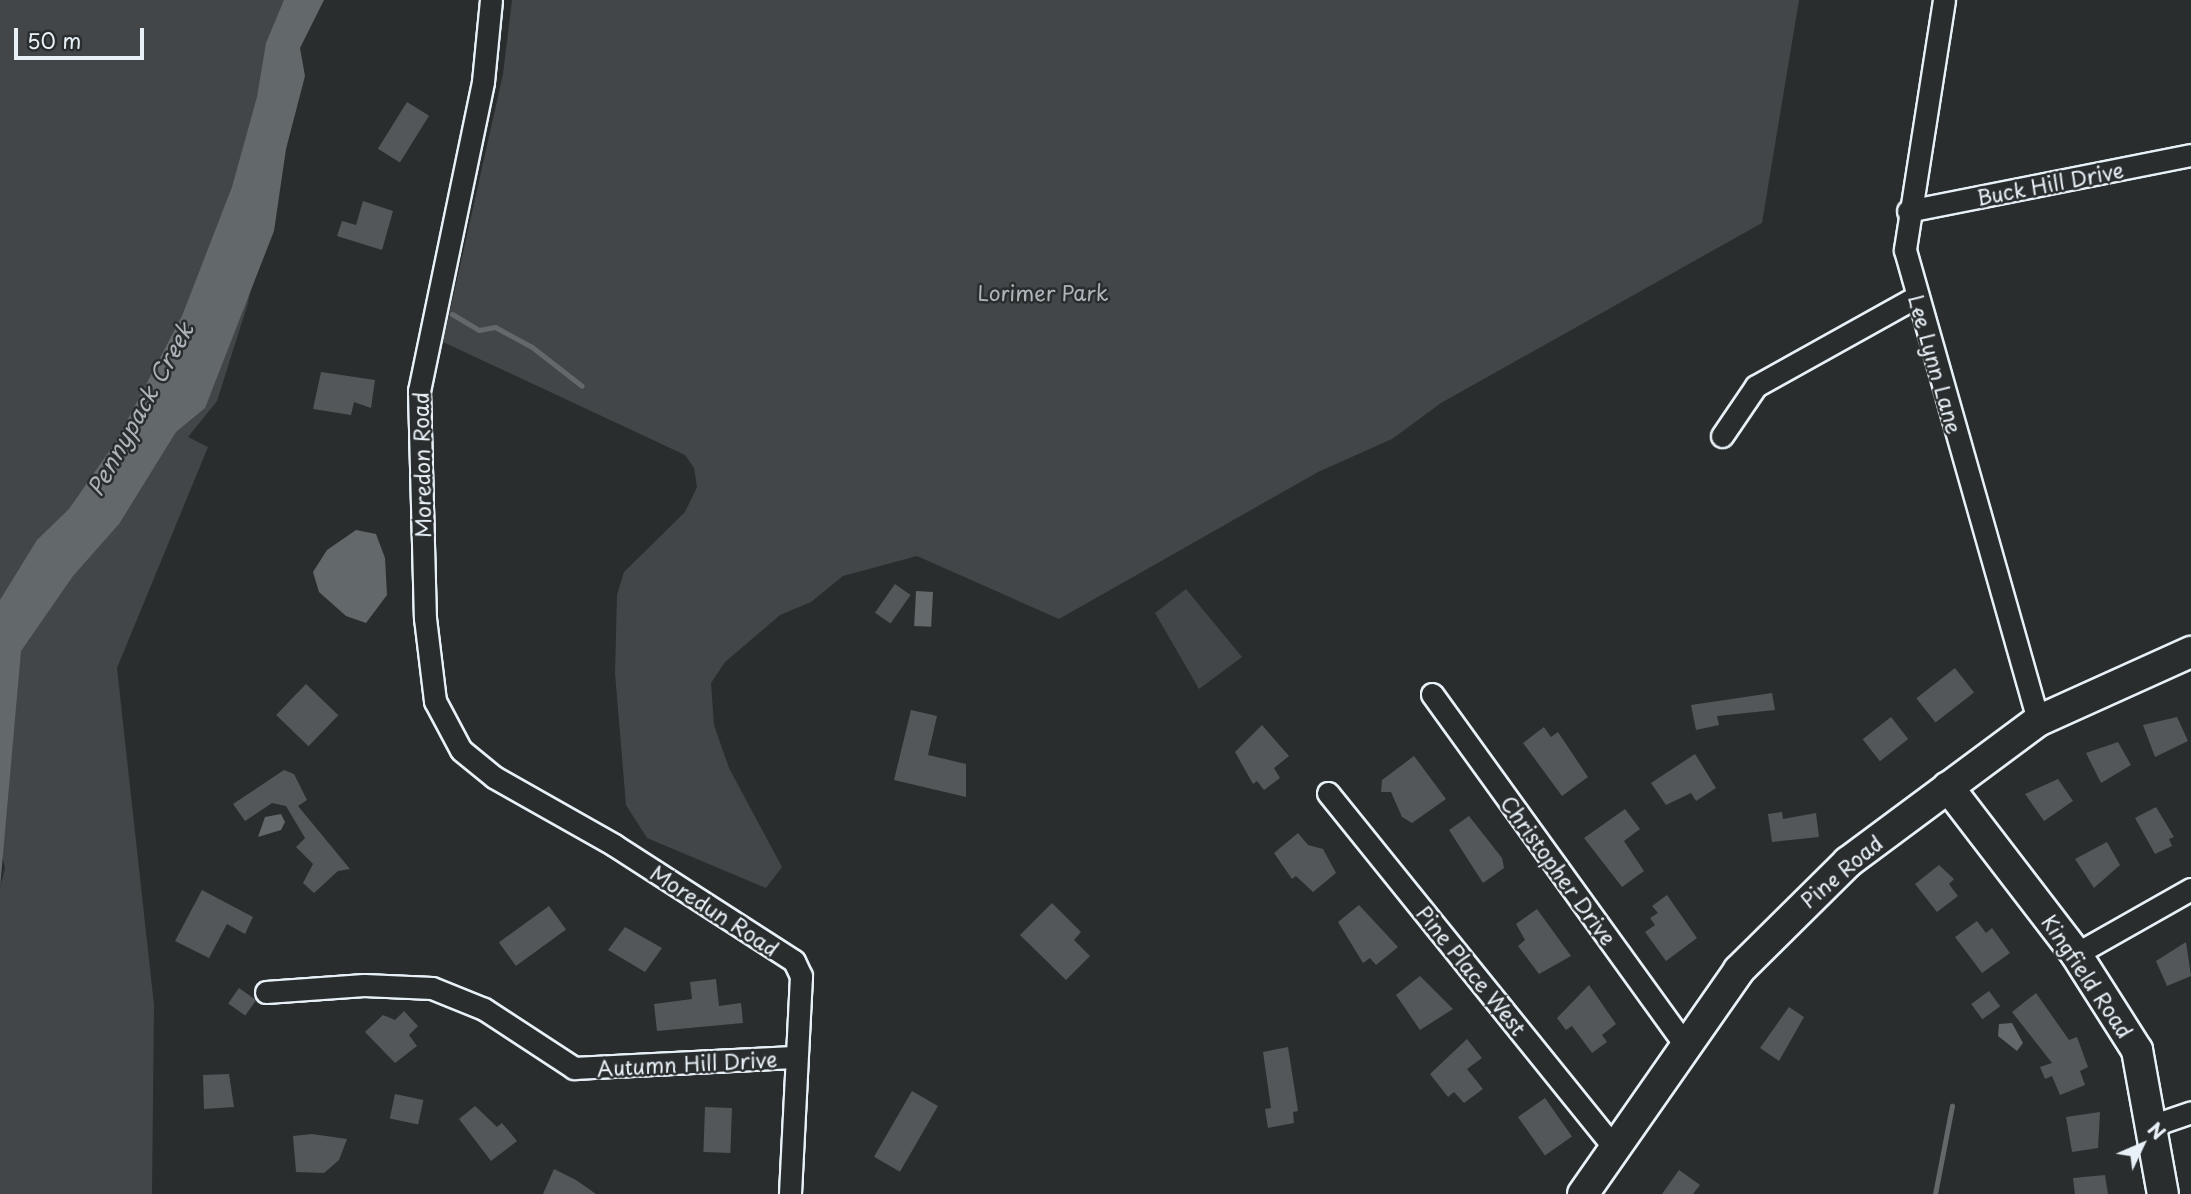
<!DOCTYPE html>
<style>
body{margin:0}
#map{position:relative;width:2191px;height:1194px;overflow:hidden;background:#2a2d2e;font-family:"Playpen Sans",sans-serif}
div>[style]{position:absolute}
.green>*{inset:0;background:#424648}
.water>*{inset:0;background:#63686b;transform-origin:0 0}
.stream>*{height:5px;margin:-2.5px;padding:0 2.5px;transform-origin:2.5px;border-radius:2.5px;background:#63686b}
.building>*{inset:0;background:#535759;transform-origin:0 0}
.roads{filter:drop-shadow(2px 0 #e8f1f8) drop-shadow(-2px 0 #e8f1f8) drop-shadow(0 2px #e8f1f8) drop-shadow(0 -2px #e8f1f8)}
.street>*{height:21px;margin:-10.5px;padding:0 10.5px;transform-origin:10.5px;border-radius:10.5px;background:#2a2d2e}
.secondary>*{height:30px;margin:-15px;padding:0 15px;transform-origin:15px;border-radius:15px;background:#2a2d2e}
span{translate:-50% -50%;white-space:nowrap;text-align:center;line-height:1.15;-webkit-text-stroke:5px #2a2d2e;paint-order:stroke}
.street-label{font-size:21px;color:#e8f1f8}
.park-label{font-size:21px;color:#aeb5ba}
.water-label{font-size:23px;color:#acb3b9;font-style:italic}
.north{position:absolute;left:2107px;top:1110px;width:70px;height:70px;-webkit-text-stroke:5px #2a2d2e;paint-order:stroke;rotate:46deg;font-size:19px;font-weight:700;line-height:28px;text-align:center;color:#e8f1f8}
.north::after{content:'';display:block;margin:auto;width:24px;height:32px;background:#e8f1f8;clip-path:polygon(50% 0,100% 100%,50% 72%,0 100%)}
.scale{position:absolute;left:14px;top:28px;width:130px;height:32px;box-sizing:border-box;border:4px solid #e8f1f8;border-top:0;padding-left:9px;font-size:21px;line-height:24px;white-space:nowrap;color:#e8f1f8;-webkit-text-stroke:5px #2a2d2e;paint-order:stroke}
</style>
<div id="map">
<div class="green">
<i style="clip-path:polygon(0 0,303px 0,248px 303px,217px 401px,188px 437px,208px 447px,117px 668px,154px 1005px,152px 1194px,0 1194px,0 888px,5px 868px,0 848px)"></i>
<i style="clip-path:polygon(512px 0,1799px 0,1762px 223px,1441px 403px,1392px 439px,1318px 472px,1059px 619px,917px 556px,843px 576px,811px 602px,780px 615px,725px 662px,711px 683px,714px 725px,729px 768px,782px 867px,766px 888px,647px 838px,626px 805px,615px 673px,617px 595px,624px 572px,685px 512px,697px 487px,694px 468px,685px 455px,443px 342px,503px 74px)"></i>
<i style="clip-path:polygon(1186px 589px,1242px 657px,1199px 689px,1155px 613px)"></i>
</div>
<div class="water">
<i style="clip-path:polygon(284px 0,324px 0,300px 48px,305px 76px,286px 149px,274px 231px,205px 408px,176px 432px,119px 524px,73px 576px,21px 651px,0 888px,0 600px,37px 540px,69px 509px,117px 440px,182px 316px,232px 187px,257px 97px,266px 43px)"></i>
<i style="clip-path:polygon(356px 530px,376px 534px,385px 558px,387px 595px,366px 623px,346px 616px,319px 592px,313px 572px,327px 550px)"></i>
<i style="left:916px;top:591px;width:17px;height:35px;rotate:3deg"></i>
<i style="clip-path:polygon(281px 814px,285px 822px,281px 830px,258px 837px,265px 817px)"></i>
<i style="clip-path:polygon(2012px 1023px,2023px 1043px,2017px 1051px,1998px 1036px,1999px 1024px)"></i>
</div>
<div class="stream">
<i style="left:452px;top:314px;width:31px;rotate:31deg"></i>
<i style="left:479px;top:330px;width:16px;rotate:-11deg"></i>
<i style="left:495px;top:327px;width:42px;rotate:28.4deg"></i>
<i style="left:532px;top:347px;width:63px;rotate:38deg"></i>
<i style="left:1935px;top:1194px;width:90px;rotate:-79.1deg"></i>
</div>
<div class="building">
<i style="left:407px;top:102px;width:26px;height:55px;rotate:32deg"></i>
<i style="clip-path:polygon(363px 201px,393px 211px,382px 250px,337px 236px,342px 221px,356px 225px)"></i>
<i style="clip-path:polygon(321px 372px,375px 380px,371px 408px,354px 402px,351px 415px,313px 409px)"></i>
<i style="left:895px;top:584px;width:19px;height:35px;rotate:35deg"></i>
<i style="left:1955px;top:668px;width:31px;height:49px;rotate:52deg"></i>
<i style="left:306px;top:684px;width:45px;height:43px;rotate:44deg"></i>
<i style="clip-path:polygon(1772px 693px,1775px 710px,1717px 716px,1719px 725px,1696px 730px,1691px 705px)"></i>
<i style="clip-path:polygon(911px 710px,937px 716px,928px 755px,966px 764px,966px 797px,894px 780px)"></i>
<i style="left:1891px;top:717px;width:28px;height:36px;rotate:52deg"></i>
<i style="clip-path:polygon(2177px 717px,2188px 741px,2155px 757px,2143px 725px)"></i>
<i style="clip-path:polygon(1262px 725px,1289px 756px,1274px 768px,1280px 778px,1264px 790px,1257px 781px,1253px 784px,1235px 752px)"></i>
<i style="clip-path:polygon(1544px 727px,1551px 737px,1558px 732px,1588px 777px,1562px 796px,1523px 743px)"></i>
<i style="clip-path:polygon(2118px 742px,2131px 765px,2101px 783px,2086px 753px)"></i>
<i style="clip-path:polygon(1695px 754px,1716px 788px,1696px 801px,1691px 793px,1666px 805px,1651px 783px)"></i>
<i style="clip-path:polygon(1414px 756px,1446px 799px,1412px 823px,1402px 817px,1391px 792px,1381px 792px,1382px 780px)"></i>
<i style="clip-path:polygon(284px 770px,294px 774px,307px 800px,298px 806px,350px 869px,338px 871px,314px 893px,303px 883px,313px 864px,296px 847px,305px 838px,286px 806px,272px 803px,245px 821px,233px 804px)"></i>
<i style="clip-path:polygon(2058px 779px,2073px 801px,2044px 821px,2025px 794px)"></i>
<i style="clip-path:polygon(2156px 807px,2174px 837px,2169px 839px,2172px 846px,2155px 854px,2135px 818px)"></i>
<i style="clip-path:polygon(1625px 809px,1640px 829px,1624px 841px,1644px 871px,1622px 887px,1584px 838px)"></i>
<i style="clip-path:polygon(1782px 812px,1783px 819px,1816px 813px,1819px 837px,1772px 842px,1768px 814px)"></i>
<i style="clip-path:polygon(1469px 816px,1502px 858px,1504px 868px,1483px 883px,1449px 830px)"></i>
<i style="clip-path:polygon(1298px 833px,1308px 845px,1323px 849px,1336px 873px,1313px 892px,1296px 876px,1292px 879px,1274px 853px)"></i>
<i style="clip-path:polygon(2107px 842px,2120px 865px,2094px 888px,2075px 859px)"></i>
<i style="clip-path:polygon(1939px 865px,1954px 879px,1949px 884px,1958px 896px,1937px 912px,1915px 884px)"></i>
<i style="clip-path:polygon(202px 890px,253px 917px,245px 934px,227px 924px,209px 958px,175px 941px)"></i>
<i style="clip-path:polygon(1667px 895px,1697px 938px,1666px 961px,1645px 932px,1655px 925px,1650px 918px,1658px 913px,1652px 906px)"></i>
<i style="clip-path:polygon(1052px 903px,1081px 932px,1074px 940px,1090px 956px,1066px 980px,1020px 935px)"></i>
<i style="clip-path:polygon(1359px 905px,1398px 947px,1376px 965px,1370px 958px,1363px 963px,1338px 922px)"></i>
<i style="left:549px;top:906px;width:29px;height:62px;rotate:54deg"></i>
<i style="clip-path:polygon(1537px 909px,1571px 956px,1539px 974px,1518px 946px,1525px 940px,1516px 924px)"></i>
<i style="clip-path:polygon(1977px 921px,1986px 933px,1992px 928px,2010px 953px,1982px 973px,1955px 937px)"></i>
<i style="clip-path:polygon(625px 927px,662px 948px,645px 972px,608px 950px)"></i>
<i style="clip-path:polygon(2186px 942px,2191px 976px,2167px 986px,2156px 961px)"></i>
<i style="clip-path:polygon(1420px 976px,1453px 1009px,1420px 1030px,1396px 995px)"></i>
<i style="clip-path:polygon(716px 979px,719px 1006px,741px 1003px,743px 1023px,657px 1031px,654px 1004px,692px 999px,690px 982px)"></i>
<i style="clip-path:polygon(1589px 985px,1616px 1024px,1602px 1035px,1607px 1042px,1592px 1053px,1572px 1026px,1566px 1030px,1557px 1018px)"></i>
<i style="left:239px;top:988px;width:21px;height:19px;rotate:35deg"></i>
<i style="left:1989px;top:991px;width:19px;height:22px;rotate:54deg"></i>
<i style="clip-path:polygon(2036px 993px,2069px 1040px,2077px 1037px,2088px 1067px,2080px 1071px,2085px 1085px,2060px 1095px,2052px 1076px,2045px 1079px,2040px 1067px,2052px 1063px,2012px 1012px)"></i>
<i style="clip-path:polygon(1789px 1007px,1804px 1017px,1779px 1061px,1760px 1048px)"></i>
<i style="clip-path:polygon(404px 1011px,418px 1026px,409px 1035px,417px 1046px,395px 1063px,365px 1032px,383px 1015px,395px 1020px)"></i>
<i style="clip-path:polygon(1467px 1039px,1482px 1058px,1467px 1069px,1483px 1089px,1464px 1103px,1454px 1092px,1448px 1097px,1430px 1074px)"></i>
<i style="clip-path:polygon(1288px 1047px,1298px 1111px,1293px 1112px,1294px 1123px,1268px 1128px,1265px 1109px,1271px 1108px,1263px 1052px)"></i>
<i style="clip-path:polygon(229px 1074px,234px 1107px,204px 1109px,203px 1075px)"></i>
<i style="left:912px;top:1091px;width:30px;height:76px;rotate:30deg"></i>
<i style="left:395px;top:1094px;width:29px;height:25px;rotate:12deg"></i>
<i style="left:1545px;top:1098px;width:47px;height:33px;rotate:55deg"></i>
<i style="clip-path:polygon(475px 1106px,497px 1127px,502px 1123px,517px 1141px,491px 1161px,459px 1119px)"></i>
<i style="left:705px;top:1107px;width:27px;height:45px;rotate:2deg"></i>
<i style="clip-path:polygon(2100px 1112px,2098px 1148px,2072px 1152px,2066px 1117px)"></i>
<i style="clip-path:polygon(312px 1134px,347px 1139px,339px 1160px,324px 1173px,296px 1172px,293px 1136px)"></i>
<i style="clip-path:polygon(554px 1169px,576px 1180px,596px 1194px,543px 1194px)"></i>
<i style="clip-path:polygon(1679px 1170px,1700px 1185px,1693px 1194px,1662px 1194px)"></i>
<i style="clip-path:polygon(2105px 1175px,2108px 1194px,2075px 1194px,2073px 1178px)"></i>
</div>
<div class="roads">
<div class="street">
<i style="left:491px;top:0;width:82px;rotate:95.6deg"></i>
<i style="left:483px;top:82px;width:316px;rotate:101.7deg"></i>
<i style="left:419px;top:391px;width:227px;rotate:88.5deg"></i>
<i style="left:425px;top:618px;width:84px;rotate:83.1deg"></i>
<i style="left:435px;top:701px;width:55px;rotate:62deg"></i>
<i style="left:461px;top:750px;width:43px;rotate:39.3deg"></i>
<i style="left:494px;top:777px;width:138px;rotate:29.5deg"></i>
<i style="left:614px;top:845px;width:214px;rotate:32.8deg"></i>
<i style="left:794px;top:961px;width:17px;rotate:65deg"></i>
<i style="left:801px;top:976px;width:218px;rotate:92.9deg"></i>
<i style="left:1944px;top:0;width:253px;rotate:98.9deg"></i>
<i style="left:1905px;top:250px;width:489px;rotate:74.2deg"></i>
<i style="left:1908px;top:211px;width:288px;rotate:-11.2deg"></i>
<i style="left:1722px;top:436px;width:60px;rotate:-55.8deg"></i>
<i style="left:1756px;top:386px;width:183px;rotate:-29.1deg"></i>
<i style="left:1432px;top:694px;width:434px;rotate:54.2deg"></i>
<i style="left:1328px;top:793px;width:457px;rotate:51.1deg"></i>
<i style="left:2076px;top:954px;width:132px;rotate:-29.5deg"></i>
<i style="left:266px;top:992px;width:98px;rotate:-4.1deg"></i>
<i style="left:364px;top:985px;width:68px;rotate:2.5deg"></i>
<i style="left:432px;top:988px;width:56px;rotate:22deg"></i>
<i style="left:484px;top:1009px;width:108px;rotate:33.2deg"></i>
<i style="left:574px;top:1068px;width:219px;rotate:-2.9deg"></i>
<i style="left:2154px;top:1125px;width:39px;rotate:-19deg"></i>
</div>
<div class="secondary">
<i style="left:1948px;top:787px;width:210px;rotate:52.5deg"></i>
<i style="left:2076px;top:954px;width:114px;rotate:57.6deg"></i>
<i style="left:2137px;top:1050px;width:146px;rotate:79.8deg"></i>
<i style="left:1583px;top:1194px;width:273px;rotate:-55.1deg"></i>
<i style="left:1739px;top:970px;width:153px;rotate:-44.7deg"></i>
<i style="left:1848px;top:862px;width:237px;rotate:-36.6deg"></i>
<i style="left:2038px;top:721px;width:168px;rotate:-24.3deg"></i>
</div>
</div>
<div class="street-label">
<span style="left:2050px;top:183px;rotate:-11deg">Buck Hill Drive</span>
<span style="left:1936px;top:364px;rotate:74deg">Lee Lynn Lane</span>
<span style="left:421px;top:465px;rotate:-91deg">Moredon Road</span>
<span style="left:1559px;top:870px;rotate:54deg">Christopher Drive</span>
<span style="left:1841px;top:871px;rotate:-40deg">Pine Road</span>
<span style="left:715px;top:910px;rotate:33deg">Moredun Road</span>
<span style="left:1472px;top:970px;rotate:51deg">Pine Place West</span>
<span style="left:2088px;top:976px;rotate:56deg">Kingfield Road</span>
<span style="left:687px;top:1063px;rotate:-3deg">Autumn Hill Drive</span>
</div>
<div class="park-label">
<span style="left:1043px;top:292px">Lorimer Park</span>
</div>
<div class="water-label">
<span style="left:140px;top:409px;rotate:-61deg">Pennypack Creek</span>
</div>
<div class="north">N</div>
<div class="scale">50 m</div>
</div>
